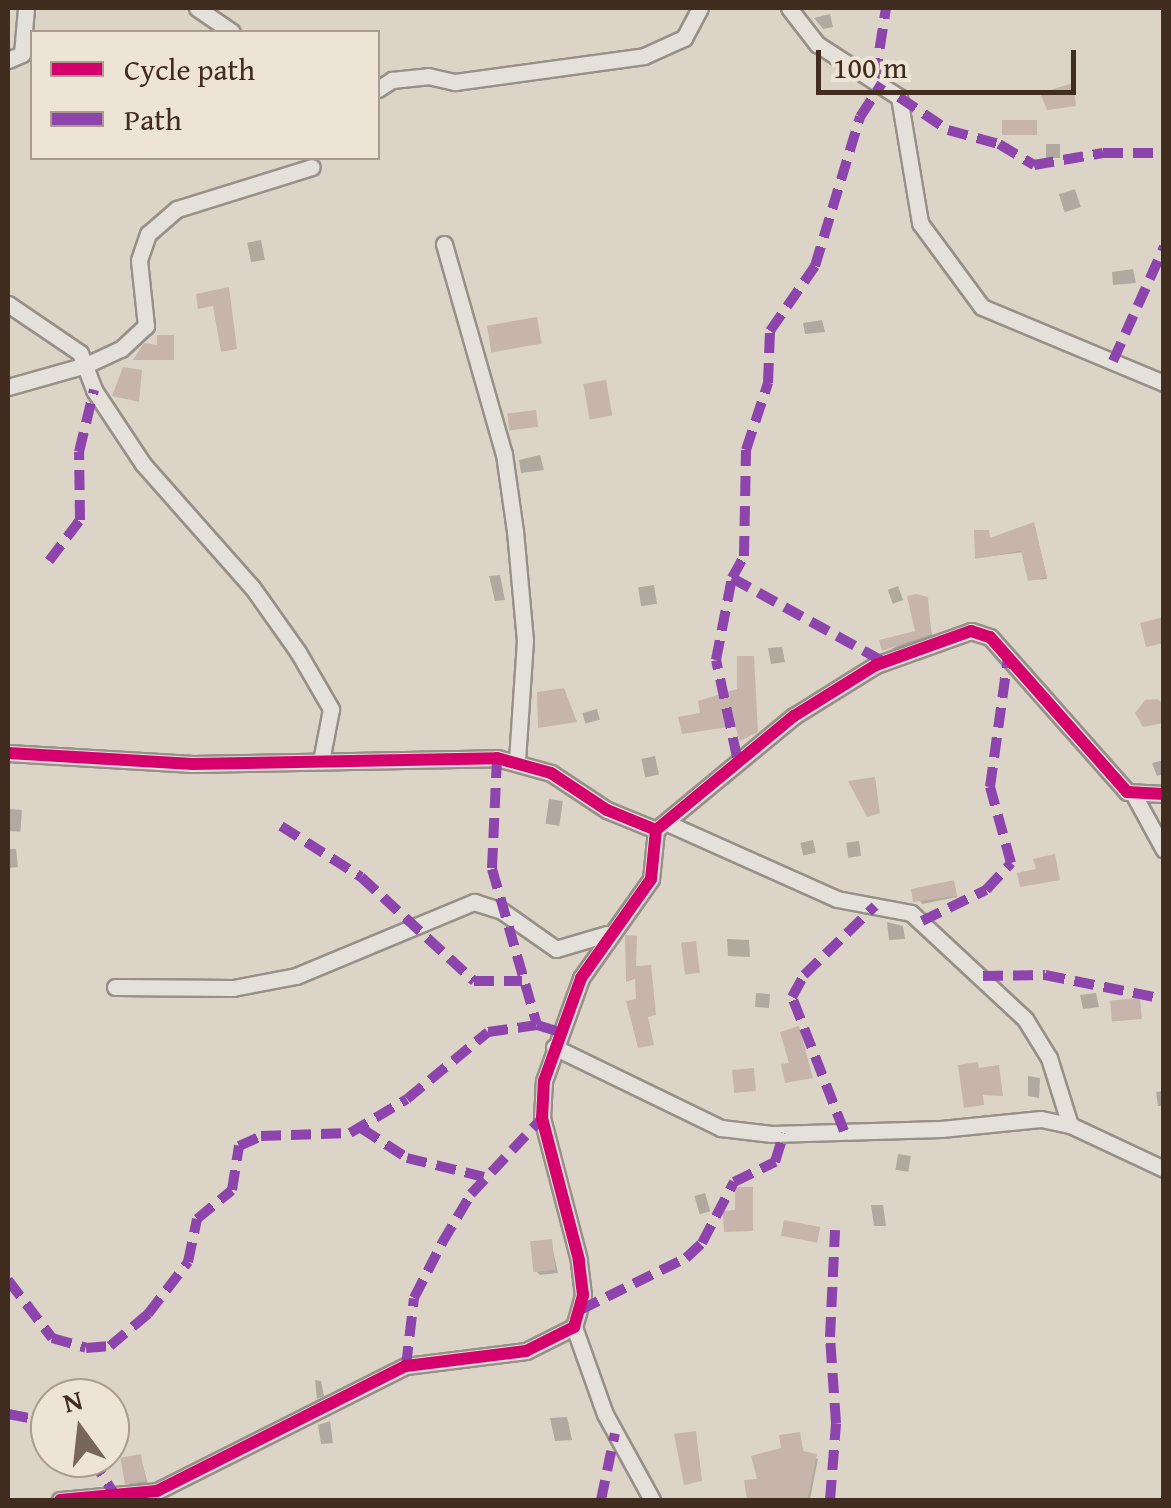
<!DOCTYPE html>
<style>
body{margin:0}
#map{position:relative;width:1171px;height:1508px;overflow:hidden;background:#dcd4c7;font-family:"Gentium Book Plus",serif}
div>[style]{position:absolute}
.shadow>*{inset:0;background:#0003;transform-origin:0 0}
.building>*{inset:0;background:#c7b5ab;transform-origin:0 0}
.roads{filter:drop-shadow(2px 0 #979087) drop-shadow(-2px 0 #979087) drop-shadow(0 2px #979087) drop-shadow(0 -2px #979087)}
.minor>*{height:15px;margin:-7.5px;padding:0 7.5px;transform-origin:7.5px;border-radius:7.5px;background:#e4e0da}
.quiet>*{height:10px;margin-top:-5px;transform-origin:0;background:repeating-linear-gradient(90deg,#8e44ad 0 20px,transparent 0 30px)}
.cycleway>*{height:12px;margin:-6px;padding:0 6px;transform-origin:6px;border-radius:6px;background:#d6006c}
span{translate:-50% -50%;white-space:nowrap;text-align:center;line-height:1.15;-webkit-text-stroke:8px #eee4d5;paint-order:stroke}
.frame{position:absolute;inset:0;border:10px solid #412d20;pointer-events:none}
.legend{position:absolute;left:30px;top:30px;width:350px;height:130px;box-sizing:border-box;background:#eee4d5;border:2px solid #a99b8d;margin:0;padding:12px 18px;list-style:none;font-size:30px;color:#412d20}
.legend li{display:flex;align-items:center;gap:20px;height:50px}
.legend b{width:50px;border:2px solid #a99b8d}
.north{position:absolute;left:30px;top:1378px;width:100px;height:100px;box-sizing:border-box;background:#eee4d5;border:2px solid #a99b8d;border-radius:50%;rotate:345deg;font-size:28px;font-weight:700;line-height:40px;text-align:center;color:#412d20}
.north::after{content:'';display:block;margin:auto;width:35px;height:45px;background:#77675a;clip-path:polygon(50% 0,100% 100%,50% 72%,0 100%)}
.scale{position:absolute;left:816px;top:50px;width:260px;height:45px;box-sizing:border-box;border:5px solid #412d20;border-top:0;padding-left:12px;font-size:30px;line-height:35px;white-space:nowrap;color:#412d20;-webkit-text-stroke:8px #eee4d5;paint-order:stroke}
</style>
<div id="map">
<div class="shadow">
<i style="clip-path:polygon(830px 14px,833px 27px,823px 29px,814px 18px)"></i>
<i style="left:1046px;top:144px;width:14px;height:14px"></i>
<i style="left:1075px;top:189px;width:19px;height:17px;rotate:72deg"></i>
<i style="left:261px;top:240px;width:20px;height:14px;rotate:79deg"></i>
<i style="clip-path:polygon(1133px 269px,1136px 283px,1113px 285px,1112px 272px)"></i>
<i style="clip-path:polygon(822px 320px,825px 332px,805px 334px,803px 323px)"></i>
<i style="clip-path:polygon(540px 455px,544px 470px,521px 473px,519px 460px)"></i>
<i style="clip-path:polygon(1035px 527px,1047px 579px,1030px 580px,1024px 552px,977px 558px,988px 533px,991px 541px)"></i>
<i style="clip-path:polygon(500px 575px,505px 600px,495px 601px,489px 576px)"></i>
<i style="left:654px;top:585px;width:19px;height:16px;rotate:81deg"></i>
<i style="left:898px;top:586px;width:15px;height:11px;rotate:70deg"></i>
<i style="clip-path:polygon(927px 599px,932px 636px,887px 652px,918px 632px)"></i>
<i style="clip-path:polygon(782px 647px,785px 662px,771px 664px,768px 648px)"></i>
<i style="left:597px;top:709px;width:11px;height:15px;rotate:75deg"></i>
<i style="left:655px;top:756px;width:19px;height:14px;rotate:78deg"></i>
<i style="clip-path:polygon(1164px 760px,1164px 774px,1157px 776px,1152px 763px)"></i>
<i style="left:549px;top:799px;width:14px;height:25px;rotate:8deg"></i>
<i style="left:9px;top:809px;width:13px;height:22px;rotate:4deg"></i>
<i style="left:813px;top:840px;width:13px;height:13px;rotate:77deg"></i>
<i style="left:859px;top:841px;width:15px;height:13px;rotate:82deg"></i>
<i style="clip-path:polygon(8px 849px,16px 849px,18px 867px,8px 868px)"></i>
<i style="clip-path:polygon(954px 884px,957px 897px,922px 904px,915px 891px)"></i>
<i style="clip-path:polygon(887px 922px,903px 926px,905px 939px,889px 940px)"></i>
<i style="clip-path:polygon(727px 939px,749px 940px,750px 957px,728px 956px)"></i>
<i style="left:756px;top:993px;width:14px;height:14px;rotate:4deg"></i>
<i style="clip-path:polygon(1096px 993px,1099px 1007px,1083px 1009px,1080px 995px)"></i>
<i style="clip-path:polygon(1028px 1076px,1040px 1078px,1039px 1098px,1028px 1096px)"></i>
<i style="clip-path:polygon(1164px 1091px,1164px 1106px,1158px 1106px,1156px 1092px)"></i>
<i style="left:898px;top:1154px;width:13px;height:16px;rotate:9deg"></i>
<i style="left:705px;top:1193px;width:19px;height:11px;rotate:74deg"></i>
<i style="clip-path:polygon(871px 1205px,883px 1205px,886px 1226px,874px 1226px)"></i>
<i style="clip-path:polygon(551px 1242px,558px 1273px,540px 1275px,536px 1271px)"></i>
<i style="clip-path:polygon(315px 1380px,321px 1381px,324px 1396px,317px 1399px)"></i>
<i style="clip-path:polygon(567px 1417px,572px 1440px,555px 1441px,550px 1418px)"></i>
<i style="clip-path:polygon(330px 1421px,333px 1443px,321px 1444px,318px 1425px)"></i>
<i style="clip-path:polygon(799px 1435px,804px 1454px,818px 1459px,810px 1499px,751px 1500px)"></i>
<i style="clip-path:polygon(140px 1456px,148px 1484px,131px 1485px,127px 1481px)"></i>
</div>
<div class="building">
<i style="clip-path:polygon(1073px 83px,1076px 106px,1047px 110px,1040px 93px)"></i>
<i style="left:1002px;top:120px;width:35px;height:15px"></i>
<i style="clip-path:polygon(229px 287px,237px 349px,221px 352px,213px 306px,198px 309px,196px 294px)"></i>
<i style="left:537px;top:317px;width:27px;height:51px;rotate:80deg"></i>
<i style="clip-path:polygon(157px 335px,174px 335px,174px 360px,133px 360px,144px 343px,157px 345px)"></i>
<i style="clip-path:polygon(123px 367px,142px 370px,139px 402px,112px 396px)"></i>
<i style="left:606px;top:380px;width:36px;height:23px;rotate:80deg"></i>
<i style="left:536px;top:410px;width:17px;height:29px;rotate:83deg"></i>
<i style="clip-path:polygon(1034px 522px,1047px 577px,1028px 581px,1021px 551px,975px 559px,974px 530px,989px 530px,990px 538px)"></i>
<i style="clip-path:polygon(916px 594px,928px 597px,931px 634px,882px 651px,879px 640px,915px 631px,907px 596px)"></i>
<i style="clip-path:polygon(1164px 617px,1164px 643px,1146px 647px,1140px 623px)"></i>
<i style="clip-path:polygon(737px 656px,754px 656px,758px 732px,740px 741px,735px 726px,682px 734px,678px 717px,700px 713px,698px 701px,737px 689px)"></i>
<i style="clip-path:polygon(564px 688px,577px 722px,538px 728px,537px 692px)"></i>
<i style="clip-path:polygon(1157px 699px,1164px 704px,1163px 723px,1143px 727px,1135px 713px,1145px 700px)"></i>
<i style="clip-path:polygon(875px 777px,880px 813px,867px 817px,848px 781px)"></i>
<i style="clip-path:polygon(1055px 854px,1060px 880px,1020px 887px,1017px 873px,1036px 869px,1033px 859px)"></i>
<i style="clip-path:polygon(954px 880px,957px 896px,913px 902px,911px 889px)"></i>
<i style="clip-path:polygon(625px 935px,637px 936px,636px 966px,651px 965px,656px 1015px,648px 1017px,654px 1045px,638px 1048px,626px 1001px,636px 999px,635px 979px,626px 982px)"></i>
<i style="left:696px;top:941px;width:32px;height:15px;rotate:83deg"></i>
<i style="left:1140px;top:998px;width:21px;height:30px;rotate:85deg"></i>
<i style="clip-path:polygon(799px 1026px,813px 1078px,785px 1083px,781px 1064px,789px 1063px,780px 1032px)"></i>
<i style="clip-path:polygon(978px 1062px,979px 1068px,999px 1065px,1003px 1096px,983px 1095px,984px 1105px,964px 1108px,958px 1065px)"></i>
<i style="left:754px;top:1068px;width:23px;height:22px;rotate:85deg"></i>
<i style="clip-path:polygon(735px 1187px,753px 1187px,753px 1231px,724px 1232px,723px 1211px,735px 1210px)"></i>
<i style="left:784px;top:1220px;width:37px;height:16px;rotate:11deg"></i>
<i style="left:552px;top:1239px;width:31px;height:22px;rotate:84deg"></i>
<i style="clip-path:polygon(696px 1431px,702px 1481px,684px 1485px,674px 1434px)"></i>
<i style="clip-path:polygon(800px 1432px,803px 1451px,817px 1454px,808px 1498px,747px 1500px,744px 1480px,757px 1479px,751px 1456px,781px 1448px,779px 1435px)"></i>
<i style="left:141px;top:1454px;width:27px;height:21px;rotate:80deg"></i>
</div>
<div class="roads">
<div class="minor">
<i style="left:197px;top:8px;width:42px;rotate:34.4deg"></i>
<i style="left:789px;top:8px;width:46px;rotate:52.1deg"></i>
<i style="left:817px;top:44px;width:98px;rotate:32.9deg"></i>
<i style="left:899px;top:97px;width:128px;rotate:80.5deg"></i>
<i style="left:920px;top:223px;width:104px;rotate:53.6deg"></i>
<i style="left:982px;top:307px;width:197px;rotate:22.7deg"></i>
<i style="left:8px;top:60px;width:15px;rotate:-23deg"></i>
<i style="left:22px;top:54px;width:46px;rotate:-85deg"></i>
<i style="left:378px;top:89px;width:17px;rotate:-33deg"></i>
<i style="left:392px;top:80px;width:36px;rotate:-6deg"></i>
<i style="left:428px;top:76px;width:28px;rotate:13deg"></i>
<i style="left:455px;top:82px;width:191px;rotate:-7.8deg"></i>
<i style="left:644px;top:56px;width:44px;rotate:-24.2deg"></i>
<i style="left:684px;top:38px;width:34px;rotate:-62deg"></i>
<i style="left:444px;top:244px;width:218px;rotate:74.1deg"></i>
<i style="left:504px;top:454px;width:78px;rotate:81.9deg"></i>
<i style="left:515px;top:531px;width:109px;rotate:84.8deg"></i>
<i style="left:525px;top:640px;width:120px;rotate:93.8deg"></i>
<i style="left:8px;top:304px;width:87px;rotate:34.2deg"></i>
<i style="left:80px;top:353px;width:40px;rotate:69deg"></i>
<i style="left:94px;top:390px;width:89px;rotate:56.5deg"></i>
<i style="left:143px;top:464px;width:164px;rotate:48.5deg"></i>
<i style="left:252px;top:587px;width:80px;rotate:54.7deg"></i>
<i style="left:298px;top:652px;width:66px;rotate:59.9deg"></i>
<i style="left:331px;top:709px;width:53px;rotate:100.9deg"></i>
<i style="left:8px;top:387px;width:81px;rotate:-15.8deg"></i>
<i style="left:86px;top:365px;width:38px;rotate:-25deg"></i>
<i style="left:121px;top:349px;width:34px;rotate:-43deg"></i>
<i style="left:146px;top:326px;width:66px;rotate:-96.1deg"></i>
<i style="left:139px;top:260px;width:28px;rotate:-71deg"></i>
<i style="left:148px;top:234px;width:38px;rotate:-41deg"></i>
<i style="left:177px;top:209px;width:141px;rotate:-17.3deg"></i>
<i style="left:8px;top:753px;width:185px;rotate:3.4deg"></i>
<i style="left:193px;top:764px;width:304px;rotate:-1.1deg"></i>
<i style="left:497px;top:758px;width:56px;rotate:15.5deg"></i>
<i style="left:551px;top:773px;width:67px;rotate:33.5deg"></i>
<i style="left:607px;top:810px;width:53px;rotate:22.2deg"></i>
<i style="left:656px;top:830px;width:179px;rotate:-39.6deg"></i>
<i style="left:794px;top:716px;width:97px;rotate:-31.9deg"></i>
<i style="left:876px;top:665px;width:101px;rotate:-19.7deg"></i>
<i style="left:971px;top:631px;width:20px;rotate:18deg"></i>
<i style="left:990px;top:637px;width:207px;rotate:48.5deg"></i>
<i style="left:1127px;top:792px;width:37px;rotate:3deg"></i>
<i style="left:1135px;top:797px;width:60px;rotate:61.3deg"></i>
<i style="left:667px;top:823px;width:186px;rotate:24.1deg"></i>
<i style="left:837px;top:899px;width:75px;rotate:10.7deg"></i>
<i style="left:911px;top:913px;width:156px;rotate:42.9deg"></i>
<i style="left:1025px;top:1019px;width:46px;rotate:58.4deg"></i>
<i style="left:1049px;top:1058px;width:70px;rotate:72.6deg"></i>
<i style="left:115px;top:987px;width:118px;rotate:0.5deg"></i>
<i style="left:233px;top:988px;width:64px;rotate:-10.8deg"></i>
<i style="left:296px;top:976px;width:193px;rotate:-22.6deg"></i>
<i style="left:474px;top:902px;width:29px;rotate:18deg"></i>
<i style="left:502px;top:911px;width:66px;rotate:35.1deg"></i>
<i style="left:556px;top:949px;width:53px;rotate:-16.4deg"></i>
<i style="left:554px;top:1047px;width:186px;rotate:25.9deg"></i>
<i style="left:721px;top:1128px;width:51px;rotate:6.7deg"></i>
<i style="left:772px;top:1134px;width:169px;rotate:-1.7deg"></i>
<i style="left:941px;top:1129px;width:100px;rotate:-5.7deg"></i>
<i style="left:1041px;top:1119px;width:30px;rotate:12deg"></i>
<i style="left:1070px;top:1125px;width:104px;rotate:25.1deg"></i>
<i style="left:574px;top:1327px;width:92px;rotate:70.4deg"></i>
<i style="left:605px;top:1414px;width:98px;rotate:61.3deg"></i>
<i style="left:60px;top:1500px;width:97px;rotate:-5.3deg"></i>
<i style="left:157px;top:1491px;width:279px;rotate:-26.7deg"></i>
<i style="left:406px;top:1366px;width:121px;rotate:-7.1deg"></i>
<i style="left:526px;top:1351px;width:54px;rotate:-26.6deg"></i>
<i style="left:574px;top:1327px;width:33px;rotate:-74deg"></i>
<i style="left:583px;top:1295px;width:35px;rotate:-97deg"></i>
<i style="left:579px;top:1260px;width:147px;rotate:-104.6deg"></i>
<i style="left:542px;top:1118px;width:37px;rotate:-87deg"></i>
<i style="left:544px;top:1081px;width:109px;rotate:-70.2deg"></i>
<i style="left:581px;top:978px;width:121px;rotate:-54.7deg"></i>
<i style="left:651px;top:879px;width:49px;rotate:-84.2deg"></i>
</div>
</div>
<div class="quiet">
<i style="left:875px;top:78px;width:71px;rotate:-81.1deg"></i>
<i style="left:899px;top:97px;width:59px;rotate:34deg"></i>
<i style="left:948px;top:130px;width:53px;rotate:15.4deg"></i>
<i style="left:999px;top:144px;width:41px;rotate:31deg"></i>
<i style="left:1034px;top:165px;width:70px;rotate:-9.9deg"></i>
<i style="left:1103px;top:153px;width:61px"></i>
<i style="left:1113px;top:361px;width:125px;rotate:-65.9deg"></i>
<i style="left:49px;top:561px;width:51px;rotate:-52.9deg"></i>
<i style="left:80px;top:520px;width:68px;rotate:-90.8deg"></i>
<i style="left:79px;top:452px;width:64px;rotate:-76.4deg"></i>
<i style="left:732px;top:578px;width:174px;rotate:28.9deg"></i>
<i style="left:737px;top:757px;width:99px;rotate:-102.2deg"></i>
<i style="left:716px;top:660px;width:84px;rotate:-79deg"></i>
<i style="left:732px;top:578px;width:25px;rotate:-61deg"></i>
<i style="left:744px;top:556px;width:106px;rotate:-88.9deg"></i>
<i style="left:746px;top:450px;width:71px;rotate:-71.8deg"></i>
<i style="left:768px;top:383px;width:52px;rotate:-87.8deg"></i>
<i style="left:770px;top:331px;width:79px;rotate:-55.3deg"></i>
<i style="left:815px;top:266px;width:156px;rotate:-73.2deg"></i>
<i style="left:860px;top:117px;width:40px;rotate:-57.1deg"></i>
<i style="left:497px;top:758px;width:111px;rotate:92.6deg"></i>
<i style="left:492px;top:869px;width:162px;rotate:73.9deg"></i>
<i style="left:281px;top:826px;width:95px;rotate:32.5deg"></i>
<i style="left:361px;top:877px;width:154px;rotate:42.6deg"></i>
<i style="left:474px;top:981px;width:48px"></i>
<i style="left:922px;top:921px;width:71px;rotate:-25.8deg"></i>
<i style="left:986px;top:890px;width:37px;rotate:-47deg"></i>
<i style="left:1011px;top:863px;width:79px;rotate:-105.4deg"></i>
<i style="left:990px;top:787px;width:131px;rotate:-82.1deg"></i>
<i style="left:983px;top:976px;width:62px;rotate:-0.9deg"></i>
<i style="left:1045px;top:975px;width:121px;rotate:11.4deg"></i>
<i style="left:361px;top:1128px;width:55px;rotate:33.1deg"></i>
<i style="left:407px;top:1158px;width:79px;rotate:13.9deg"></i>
<i style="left:844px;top:1131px;width:144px;rotate:-111.2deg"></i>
<i style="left:792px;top:997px;width:25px;rotate:-61deg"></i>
<i style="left:804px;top:975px;width:99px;rotate:-44.2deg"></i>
<i style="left:8px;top:1280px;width:73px;rotate:52.8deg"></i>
<i style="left:52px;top:1338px;width:35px;rotate:16deg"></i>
<i style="left:86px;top:1348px;width:24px;rotate:-5deg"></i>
<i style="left:110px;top:1346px;width:50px;rotate:-40.1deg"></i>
<i style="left:148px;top:1314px;width:66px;rotate:-52.4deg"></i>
<i style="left:188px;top:1262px;width:44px;rotate:-78.2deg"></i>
<i style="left:197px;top:1219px;width:45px;rotate:-39.6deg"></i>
<i style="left:232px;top:1190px;width:45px;rotate:-81deg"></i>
<i style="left:239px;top:1146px;width:24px;rotate:-24deg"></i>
<i style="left:261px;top:1136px;width:89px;rotate:-1.9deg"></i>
<i style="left:350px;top:1133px;width:66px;rotate:-30.8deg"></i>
<i style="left:407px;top:1099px;width:105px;rotate:-39.6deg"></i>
<i style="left:488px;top:1032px;width:49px;rotate:-8.1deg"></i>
<i style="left:537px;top:1025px;width:24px;rotate:17deg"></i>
<i style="left:580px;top:1310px;width:118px;rotate:-26.1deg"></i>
<i style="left:686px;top:1258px;width:22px;rotate:-43deg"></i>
<i style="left:702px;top:1243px;width:69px;rotate:-62.3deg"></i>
<i style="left:734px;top:1182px;width:46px;rotate:-26deg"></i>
<i style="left:775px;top:1162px;width:30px;rotate:-73deg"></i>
<i style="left:406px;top:1366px;width:68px;rotate:-83.3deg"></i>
<i style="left:414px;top:1298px;width:62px;rotate:-63deg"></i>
<i style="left:442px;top:1243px;width:57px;rotate:-59.4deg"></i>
<i style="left:471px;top:1194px;width:104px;rotate:-46.9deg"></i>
<i style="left:8px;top:1414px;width:43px;rotate:10.8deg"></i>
<i style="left:91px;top:1458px;width:48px;rotate:57deg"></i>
<i style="left:601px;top:1500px;width:68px;rotate:-78.2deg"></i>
<i style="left:830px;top:1500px;width:77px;rotate:-85.5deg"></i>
<i style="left:836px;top:1423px;width:86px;rotate:-94deg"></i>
<i style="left:830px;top:1337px;width:107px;rotate:-87.3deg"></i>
</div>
<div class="cycleway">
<i style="left:8px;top:753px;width:185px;rotate:3.4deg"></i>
<i style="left:193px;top:764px;width:304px;rotate:-1.1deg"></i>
<i style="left:497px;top:758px;width:56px;rotate:15.5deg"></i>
<i style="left:551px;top:773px;width:67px;rotate:33.5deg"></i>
<i style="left:607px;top:810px;width:53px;rotate:22.2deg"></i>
<i style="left:656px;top:830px;width:179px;rotate:-39.6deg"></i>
<i style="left:794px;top:716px;width:97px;rotate:-31.9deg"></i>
<i style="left:876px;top:665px;width:101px;rotate:-19.7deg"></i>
<i style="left:971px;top:631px;width:20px;rotate:18deg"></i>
<i style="left:990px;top:637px;width:207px;rotate:48.5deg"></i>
<i style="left:1127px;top:792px;width:37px;rotate:3deg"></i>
<i style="left:60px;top:1500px;width:97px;rotate:-5.3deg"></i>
<i style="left:157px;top:1491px;width:279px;rotate:-26.7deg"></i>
<i style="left:406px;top:1366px;width:121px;rotate:-7.1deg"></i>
<i style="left:526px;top:1351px;width:54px;rotate:-26.6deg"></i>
<i style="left:574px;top:1327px;width:33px;rotate:-74deg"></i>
<i style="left:583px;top:1295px;width:35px;rotate:-97deg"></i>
<i style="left:579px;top:1260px;width:147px;rotate:-104.6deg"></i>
<i style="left:542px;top:1118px;width:37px;rotate:-87deg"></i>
<i style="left:544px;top:1081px;width:109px;rotate:-70.2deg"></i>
<i style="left:581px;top:978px;width:121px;rotate:-54.7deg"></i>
<i style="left:651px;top:879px;width:49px;rotate:-84.2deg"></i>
</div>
<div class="frame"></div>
<ul class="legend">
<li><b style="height:12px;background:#d6006c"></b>Cycle path</li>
<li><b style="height:12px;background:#8e44ad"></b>Path</li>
</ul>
<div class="north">N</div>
<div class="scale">100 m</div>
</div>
